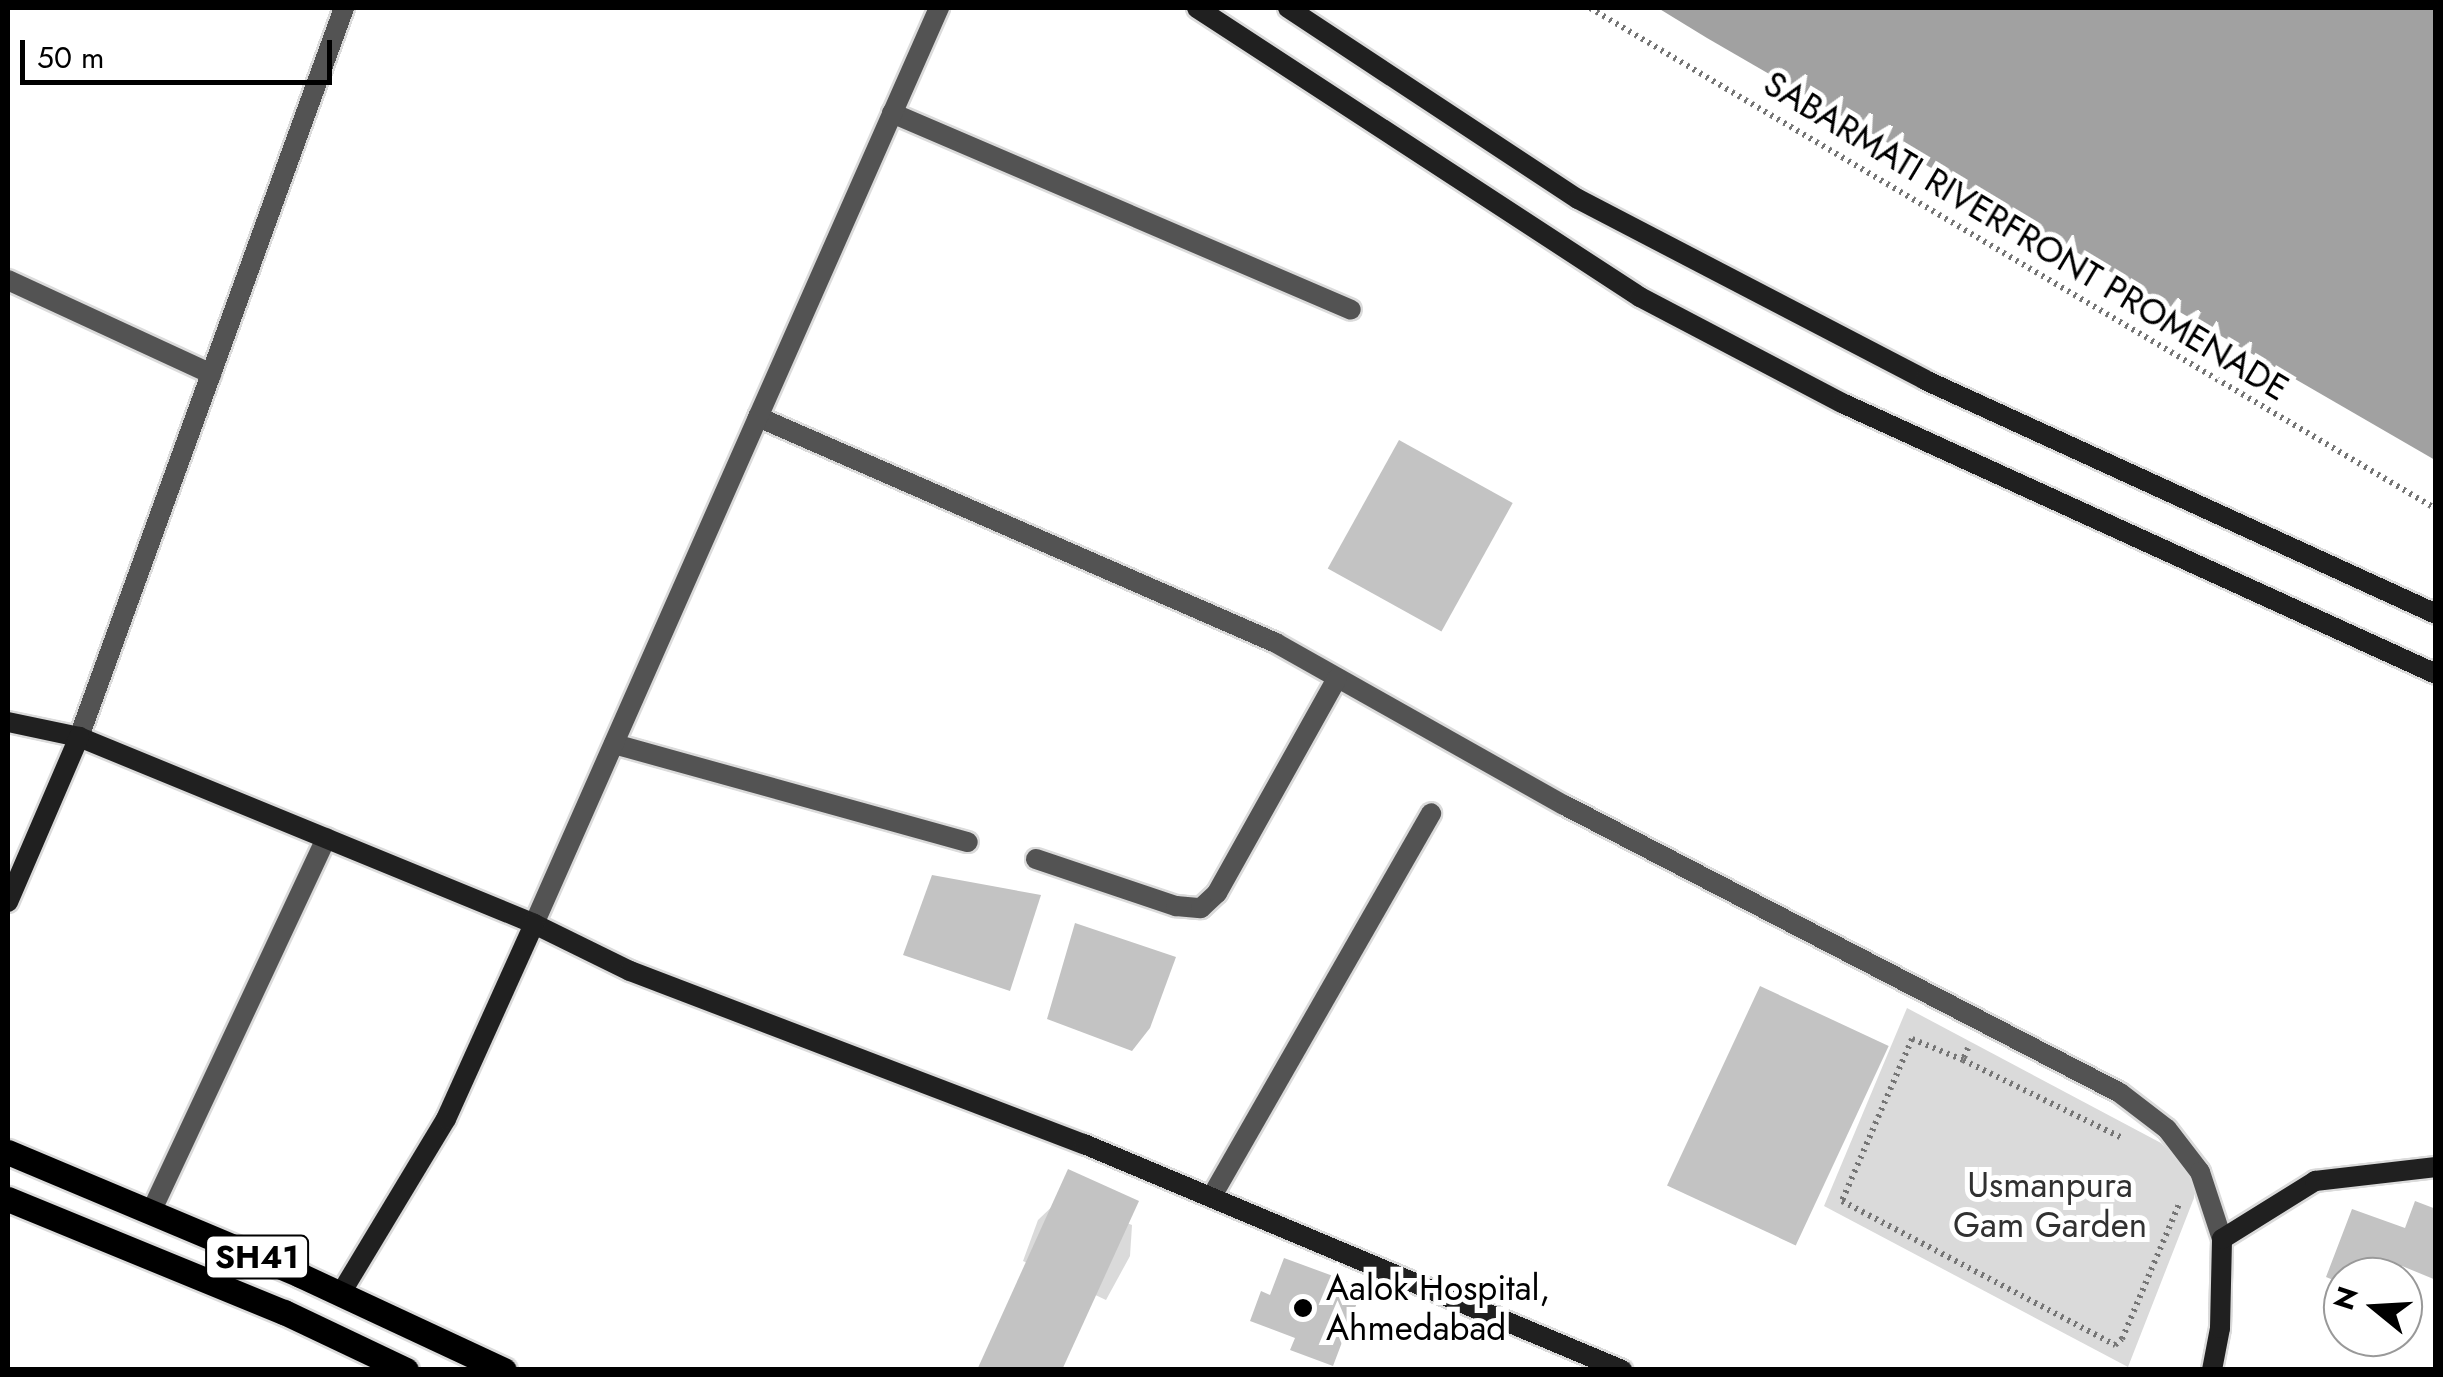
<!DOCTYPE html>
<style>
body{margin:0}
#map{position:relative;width:2443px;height:1377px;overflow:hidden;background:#fff;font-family:Jost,sans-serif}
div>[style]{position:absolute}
.green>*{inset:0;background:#dadada}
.water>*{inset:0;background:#a1a1a1}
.building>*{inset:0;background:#c3c3c3;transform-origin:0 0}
.path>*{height:6px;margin-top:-3px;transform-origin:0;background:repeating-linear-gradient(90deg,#757575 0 2.5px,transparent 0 7.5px)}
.roads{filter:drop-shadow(2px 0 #dbdbdb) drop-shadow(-2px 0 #dbdbdb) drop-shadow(0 2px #dbdbdb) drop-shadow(0 -2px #dbdbdb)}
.street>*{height:20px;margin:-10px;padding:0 10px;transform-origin:10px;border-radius:10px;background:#535353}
.secondary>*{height:20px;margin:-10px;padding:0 10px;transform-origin:10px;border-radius:10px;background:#202020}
.primary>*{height:25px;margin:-12.5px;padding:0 12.5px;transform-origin:12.5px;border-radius:12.5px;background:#000}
.dots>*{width:28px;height:28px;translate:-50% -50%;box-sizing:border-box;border:5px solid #fff;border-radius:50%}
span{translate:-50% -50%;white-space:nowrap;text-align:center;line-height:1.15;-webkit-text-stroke:10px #fff;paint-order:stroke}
.shield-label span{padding:2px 8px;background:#fff;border:2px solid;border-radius:8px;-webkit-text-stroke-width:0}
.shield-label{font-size:32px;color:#000;font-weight:700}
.street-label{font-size:35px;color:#000}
.park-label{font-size:35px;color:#313131}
.poi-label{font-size:35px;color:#000}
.left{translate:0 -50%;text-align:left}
.frame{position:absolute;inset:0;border:10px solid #000;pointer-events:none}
.north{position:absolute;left:2323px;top:1257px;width:100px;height:100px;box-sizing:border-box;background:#fff;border:2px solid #999;border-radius:50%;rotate:288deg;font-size:28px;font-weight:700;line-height:40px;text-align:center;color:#000}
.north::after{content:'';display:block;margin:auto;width:35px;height:45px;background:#000;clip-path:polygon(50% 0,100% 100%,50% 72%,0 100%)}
.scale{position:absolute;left:20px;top:40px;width:312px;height:45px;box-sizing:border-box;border:5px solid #000;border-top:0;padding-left:12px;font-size:30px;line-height:35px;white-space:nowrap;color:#000;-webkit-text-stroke:8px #fff;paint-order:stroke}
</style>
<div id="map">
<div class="green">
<i style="clip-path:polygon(1907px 1008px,2161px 1143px,2195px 1177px,2194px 1198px,2128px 1367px,1824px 1206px)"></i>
<i style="clip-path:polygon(1061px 1198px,1132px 1225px,1130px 1256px,1106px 1300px,1023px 1261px,1038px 1220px)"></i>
</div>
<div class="water">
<i style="clip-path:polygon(1658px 8px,2435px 8px,2435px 460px,1707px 38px)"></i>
</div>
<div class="building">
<i style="left:1399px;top:440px;width:130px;height:147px;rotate:29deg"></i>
<i style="clip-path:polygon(932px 875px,1041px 895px,1010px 991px,903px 955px)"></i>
<i style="clip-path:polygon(1075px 923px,1176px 957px,1150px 1028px,1132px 1051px,1047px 1019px)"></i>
<i style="left:1760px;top:986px;width:142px;height:220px;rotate:25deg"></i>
<i style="clip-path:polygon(1068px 1169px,1139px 1201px,1062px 1370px,977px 1370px)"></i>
<i style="clip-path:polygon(2415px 1201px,2436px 1209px,2436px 1280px,2402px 1266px,2399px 1277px,2343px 1277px,2343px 1284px,2326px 1277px,2352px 1209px,2405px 1228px)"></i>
<i style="clip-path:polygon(1284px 1258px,1363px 1287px,1333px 1366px,1290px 1350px,1295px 1338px,1250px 1321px,1261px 1291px,1270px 1295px)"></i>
</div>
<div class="path">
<i style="left:1590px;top:8px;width:983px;rotate:30.63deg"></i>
<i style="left:1968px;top:1048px;width:13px;rotate:113deg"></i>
<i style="left:1963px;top:1060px;width:179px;rotate:26.1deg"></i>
<i style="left:1963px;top:1060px;width:55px;rotate:-157.6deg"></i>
<i style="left:1912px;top:1039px;width:176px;rotate:113.4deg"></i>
<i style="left:1842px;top:1201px;width:309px;rotate:27.8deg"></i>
<i style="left:2115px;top:1345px;width:9px;rotate:-41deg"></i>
<i style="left:2122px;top:1339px;width:147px;rotate:-67.1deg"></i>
</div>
<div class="roads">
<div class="street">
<i style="left:892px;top:113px;width:499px;rotate:23.2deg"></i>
<i style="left:8px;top:280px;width:224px;rotate:24.8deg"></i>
<i style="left:758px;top:417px;width:565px;rotate:23.57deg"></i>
<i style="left:1276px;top:643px;width:330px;rotate:29.4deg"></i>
<i style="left:1564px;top:805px;width:626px;rotate:27.38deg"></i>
<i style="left:2120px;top:1093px;width:59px;rotate:37.5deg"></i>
<i style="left:2167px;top:1129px;width:54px;rotate:52.5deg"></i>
<i style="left:2200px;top:1172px;width:71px;rotate:71.8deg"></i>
<i style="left:79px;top:737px;width:776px;rotate:-70.02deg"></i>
<i style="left:614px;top:744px;width:367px;rotate:15.5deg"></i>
<i style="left:1036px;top:859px;width:148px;rotate:18.6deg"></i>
<i style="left:1176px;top:906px;width:25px;rotate:5deg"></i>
<i style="left:1201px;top:908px;width:22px;rotate:-43deg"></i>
<i style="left:1217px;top:893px;width:246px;rotate:-60.8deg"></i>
<i style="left:534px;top:924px;width:1002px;rotate:-66.15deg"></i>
<i style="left:1212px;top:1196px;width:441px;rotate:-60.2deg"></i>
<i style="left:151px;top:1212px;width:413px;rotate:-64.9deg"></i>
</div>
<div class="secondary">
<i style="left:1197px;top:8px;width:529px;rotate:33.12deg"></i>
<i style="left:1640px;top:297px;width:228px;rotate:27.7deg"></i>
<i style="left:1842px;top:403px;width:653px;rotate:24.52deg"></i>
<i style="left:1288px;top:8px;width:347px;rotate:33.4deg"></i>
<i style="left:1578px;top:199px;width:391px;rotate:27.5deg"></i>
<i style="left:1925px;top:380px;width:562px;rotate:24.6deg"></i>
<i style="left:8px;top:722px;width:73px;rotate:11.9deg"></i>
<i style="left:79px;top:737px;width:492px;rotate:22.3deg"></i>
<i style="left:534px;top:924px;width:107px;rotate:26.1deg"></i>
<i style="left:630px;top:971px;width:486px;rotate:20.9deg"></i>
<i style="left:1084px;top:1144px;width:584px;rotate:22.79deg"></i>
<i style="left:8px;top:902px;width:180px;rotate:-66.7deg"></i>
<i style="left:341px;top:1293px;width:203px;rotate:-58.9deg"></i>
<i style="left:446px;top:1119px;width:214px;rotate:-65.7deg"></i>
<i style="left:2212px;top:1370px;width:43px;rotate:-79.2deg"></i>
<i style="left:2220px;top:1328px;width:89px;rotate:-88.7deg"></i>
<i style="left:2222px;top:1239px;width:110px;rotate:-31.9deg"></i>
<i style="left:2315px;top:1181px;width:122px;rotate:-6.6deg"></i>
</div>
<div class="primary">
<i style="left:8px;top:1152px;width:317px;rotate:22.8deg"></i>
<i style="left:300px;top:1275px;width:225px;rotate:25deg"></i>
<i style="left:8px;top:1199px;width:298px;rotate:22.3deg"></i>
<i style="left:284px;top:1312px;width:135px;rotate:25.4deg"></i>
</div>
</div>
<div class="dots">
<i style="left:1303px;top:1308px;background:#000"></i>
</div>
<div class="shield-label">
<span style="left:257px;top:1257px">SH41</span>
</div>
<div class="street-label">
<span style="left:2026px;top:236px;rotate:31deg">SABARMATI RIVERFRONT PROMENADE</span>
</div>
<div class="park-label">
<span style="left:2050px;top:1205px">Usmanpura<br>Gam Garden</span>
</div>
<div class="poi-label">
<span class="left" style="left:1326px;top:1308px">Aalok Hospital,<br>Ahmedabad</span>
</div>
<div class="frame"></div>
<div class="north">N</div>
<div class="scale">50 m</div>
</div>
